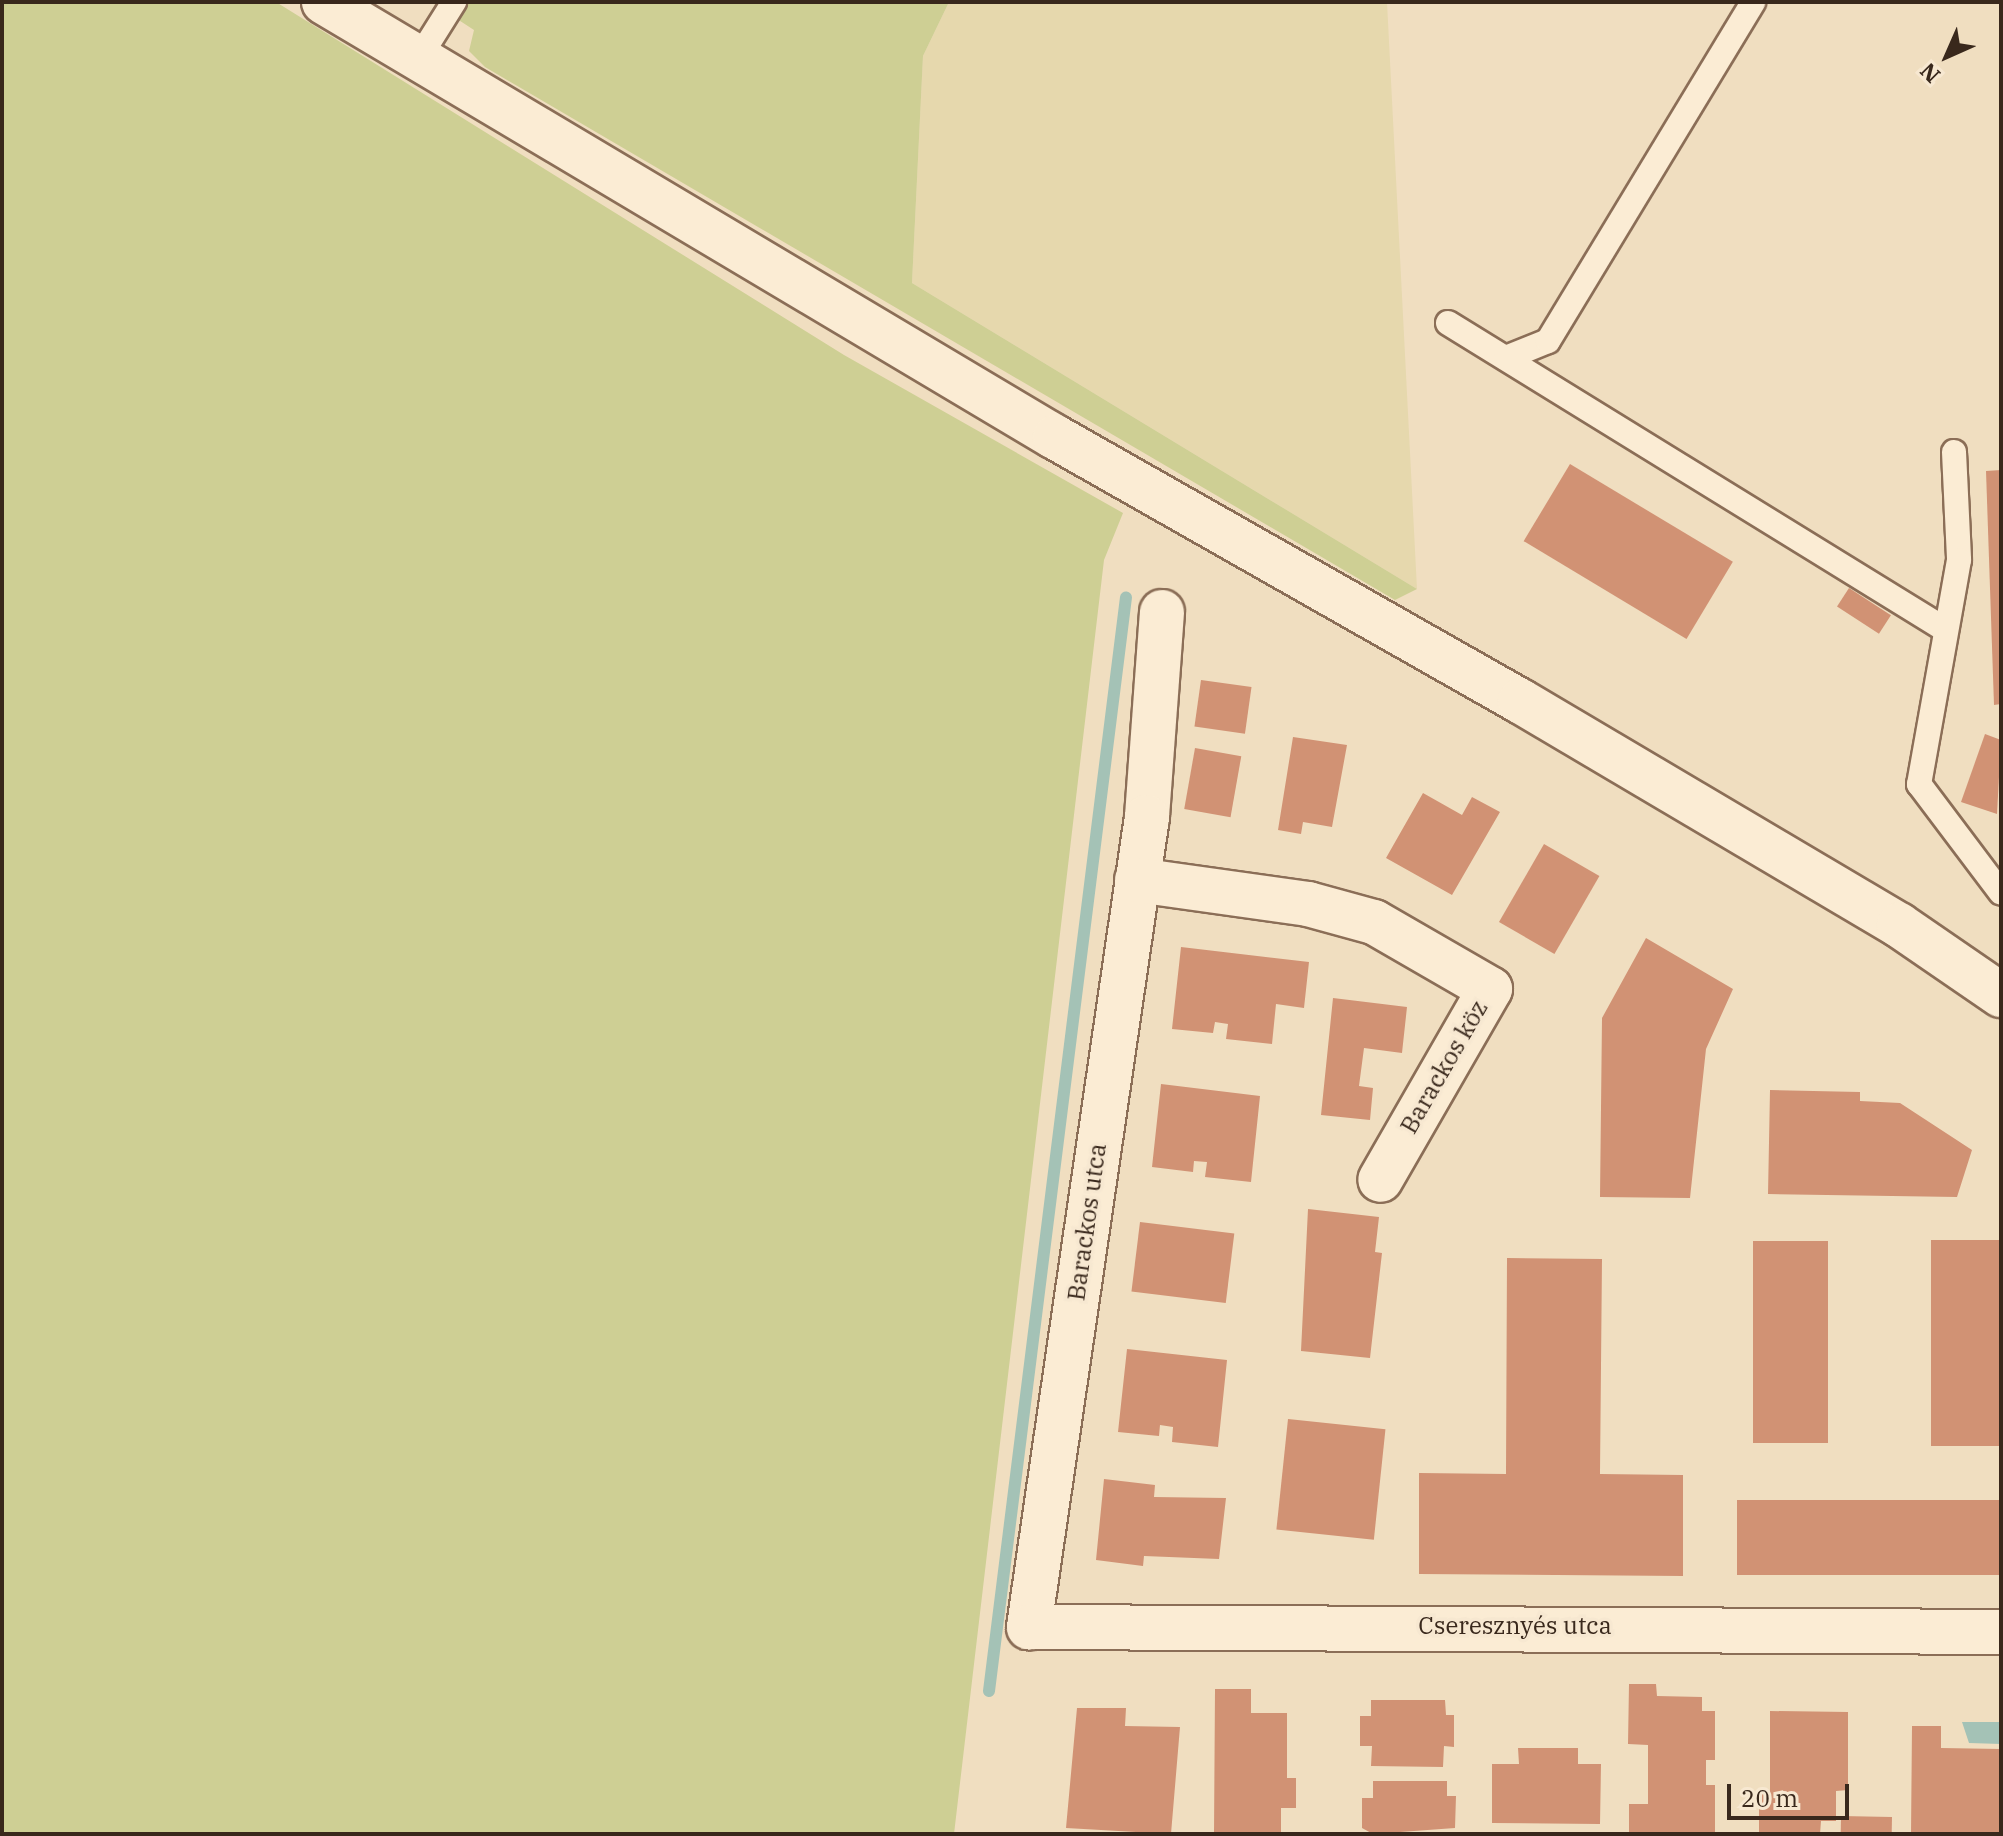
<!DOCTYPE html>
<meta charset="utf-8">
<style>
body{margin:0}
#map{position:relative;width:2003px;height:1836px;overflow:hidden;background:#f0dec0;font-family:"IBM Plex Serif",serif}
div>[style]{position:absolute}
.farmland>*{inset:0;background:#e6d8ad}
.green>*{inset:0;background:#cecf94}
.water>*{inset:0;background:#a4c2b6}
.stream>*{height:12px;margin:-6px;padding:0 6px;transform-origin:6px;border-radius:6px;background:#a4c2b6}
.building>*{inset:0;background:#d19274;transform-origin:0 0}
.roads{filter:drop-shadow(2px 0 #8b6e57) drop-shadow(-2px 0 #8b6e57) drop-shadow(0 2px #8b6e57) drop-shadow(0 -2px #8b6e57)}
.lane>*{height:24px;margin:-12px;padding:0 12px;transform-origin:12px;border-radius:12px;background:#fbecd4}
.street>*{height:44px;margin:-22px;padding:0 22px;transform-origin:22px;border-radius:22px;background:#fbecd4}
.secondary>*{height:44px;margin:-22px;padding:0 22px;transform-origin:22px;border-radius:22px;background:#fbecd4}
span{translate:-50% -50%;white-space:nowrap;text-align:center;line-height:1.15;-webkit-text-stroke:7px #f7e8d1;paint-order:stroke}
.street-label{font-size:24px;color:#39281c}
.frame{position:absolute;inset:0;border:4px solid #39281c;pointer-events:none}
.north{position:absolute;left:1907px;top:16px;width:80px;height:80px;-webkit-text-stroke:6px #f7e8d1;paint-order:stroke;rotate:225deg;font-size:22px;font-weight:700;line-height:32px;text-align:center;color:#39281c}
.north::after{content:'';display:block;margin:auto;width:28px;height:36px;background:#39281c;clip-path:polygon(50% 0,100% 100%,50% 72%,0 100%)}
.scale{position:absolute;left:1727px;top:1784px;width:122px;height:36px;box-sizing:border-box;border:4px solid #39281c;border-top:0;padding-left:10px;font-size:24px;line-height:28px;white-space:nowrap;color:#39281c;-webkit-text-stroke:6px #f7e8d1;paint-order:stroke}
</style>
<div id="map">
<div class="farmland">
<i style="clip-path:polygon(949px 2px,1387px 2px,1417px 589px,912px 283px,923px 56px)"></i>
</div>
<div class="green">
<i style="clip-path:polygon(2px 2px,276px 2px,844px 355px,1123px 513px,1104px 560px,954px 1834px,2px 1834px)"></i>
<i style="clip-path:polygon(431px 2px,949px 2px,923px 56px,912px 283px,1417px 589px,1395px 600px,485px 67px,469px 51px,474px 30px)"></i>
</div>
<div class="water">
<i style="clip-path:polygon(1962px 1722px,2001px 1722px,2001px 1744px,1969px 1743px)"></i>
</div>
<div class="stream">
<i style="left:989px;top:1691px;width:1102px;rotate:-82.86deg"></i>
</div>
<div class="building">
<i style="left:1570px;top:464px;width:190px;height:90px;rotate:31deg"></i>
<i style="clip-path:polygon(2001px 470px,2001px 704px,1994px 705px,1986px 471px)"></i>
<i style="left:1849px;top:588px;width:50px;height:22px;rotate:33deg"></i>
<i style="left:1201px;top:680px;width:51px;height:47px;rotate:8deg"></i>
<i style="clip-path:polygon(1985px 734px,2001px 740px,1997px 814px,1961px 802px)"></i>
<i style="clip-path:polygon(1293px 737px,1347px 745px,1332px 827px,1303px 822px,1301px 834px,1278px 830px)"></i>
<i style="left:1195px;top:748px;width:47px;height:62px;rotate:10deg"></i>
<i style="clip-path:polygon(1423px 793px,1462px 815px,1472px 797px,1500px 812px,1452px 895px,1386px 858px)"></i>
<i style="left:1544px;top:844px;width:64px;height:90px;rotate:30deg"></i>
<i style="clip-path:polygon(1646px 938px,1733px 989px,1706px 1049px,1690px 1198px,1600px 1197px,1602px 1018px)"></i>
<i style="clip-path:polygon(1181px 947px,1309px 962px,1304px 1008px,1276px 1004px,1272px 1044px,1226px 1039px,1228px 1024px,1215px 1022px,1213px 1033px,1172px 1029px)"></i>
<i style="clip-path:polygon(1333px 998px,1407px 1007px,1402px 1053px,1364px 1048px,1359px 1086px,1373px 1088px,1370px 1120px,1321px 1115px)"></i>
<i style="clip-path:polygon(1161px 1084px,1260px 1096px,1251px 1182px,1205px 1177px,1207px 1162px,1194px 1161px,1193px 1172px,1152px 1167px)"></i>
<i style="clip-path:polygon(1770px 1090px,1860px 1092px,1860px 1101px,1900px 1103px,1972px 1150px,1957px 1197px,1768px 1194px)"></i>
<i style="clip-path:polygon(1308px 1209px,1379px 1217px,1375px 1252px,1382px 1253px,1370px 1358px,1301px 1351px)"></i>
<i style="left:1140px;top:1222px;width:95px;height:70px;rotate:7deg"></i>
<i style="left:1931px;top:1240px;width:70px;height:206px"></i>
<i style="left:1753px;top:1241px;width:75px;height:202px"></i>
<i style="clip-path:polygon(1507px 1258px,1602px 1259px,1600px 1474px,1683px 1475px,1683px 1576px,1419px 1574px,1419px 1473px,1506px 1474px)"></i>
<i style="clip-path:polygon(1127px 1349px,1227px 1360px,1218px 1447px,1172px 1442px,1173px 1427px,1160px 1425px,1159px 1436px,1118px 1432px)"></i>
<i style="left:1288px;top:1419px;width:98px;height:111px;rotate:6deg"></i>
<i style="clip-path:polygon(1104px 1479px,1155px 1485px,1154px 1497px,1226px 1498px,1219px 1559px,1144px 1556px,1143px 1566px,1096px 1560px)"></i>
<i style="left:1737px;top:1500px;width:264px;height:75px"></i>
<i style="clip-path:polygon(1629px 1684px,1656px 1684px,1657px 1696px,1702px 1697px,1702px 1711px,1715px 1711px,1715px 1760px,1706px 1760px,1706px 1785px,1715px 1785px,1715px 1834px,1629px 1834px,1629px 1804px,1648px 1804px,1648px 1745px,1628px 1744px)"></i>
<i style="clip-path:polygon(1215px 1689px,1251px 1689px,1251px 1713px,1287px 1713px,1287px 1778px,1296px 1778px,1296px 1808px,1281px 1808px,1281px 1834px,1214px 1834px)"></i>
<i style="clip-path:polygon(1371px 1700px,1445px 1700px,1446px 1715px,1454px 1715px,1454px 1747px,1444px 1746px,1443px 1767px,1371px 1766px,1372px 1746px,1360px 1746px,1360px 1716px,1371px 1716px)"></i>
<i style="clip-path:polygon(1077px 1708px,1126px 1708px,1125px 1726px,1180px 1727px,1171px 1834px,1066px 1828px)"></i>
<i style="clip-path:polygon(1770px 1711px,1848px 1712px,1848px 1790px,1836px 1791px,1836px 1821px,1821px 1821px,1820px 1834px,1759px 1834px,1759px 1792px,1770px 1792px)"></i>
<i style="clip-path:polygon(1912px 1726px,1941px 1726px,1941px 1748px,2001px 1749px,2001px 1834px,1911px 1834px)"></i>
<i style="clip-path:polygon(1518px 1748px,1578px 1748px,1578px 1764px,1601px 1764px,1600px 1824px,1492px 1823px,1492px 1764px,1519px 1764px)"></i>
<i style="clip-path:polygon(1373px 1781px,1447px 1781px,1447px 1796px,1456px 1796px,1455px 1828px,1373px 1834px,1362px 1828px,1362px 1798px,1373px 1798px)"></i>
<i style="left:1841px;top:1816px;width:51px;height:18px;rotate:1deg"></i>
</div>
<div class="roads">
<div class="lane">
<i style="left:417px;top:61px;width:70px;rotate:-57.9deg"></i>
<i style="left:1448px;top:323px;width:585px;rotate:31.65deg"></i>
<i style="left:1506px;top:358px;width:45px;rotate:-22deg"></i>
<i style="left:1548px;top:341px;width:396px;rotate:-58.8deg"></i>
<i style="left:1954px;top:452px;width:108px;rotate:87.3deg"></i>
<i style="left:1959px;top:560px;width:228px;rotate:100.1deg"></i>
<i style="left:1919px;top:784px;width:136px;rotate:53deg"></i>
</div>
<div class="street">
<i style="left:1162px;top:612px;width:206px;rotate:94.2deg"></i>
<i style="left:1147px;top:817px;width:819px;rotate:98.29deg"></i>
<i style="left:1029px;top:1627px;width:972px;rotate:0.29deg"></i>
<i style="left:1137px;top:880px;width:173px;rotate:8deg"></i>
<i style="left:1308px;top:904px;width:68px;rotate:15.3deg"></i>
<i style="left:1374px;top:922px;width:134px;rotate:30deg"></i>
<i style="left:1490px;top:989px;width:220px;rotate:119.9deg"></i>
</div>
<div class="secondary">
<i style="left:324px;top:2px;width:851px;rotate:30.76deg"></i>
<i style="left:1055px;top:437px;width:535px;rotate:29.59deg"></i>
<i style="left:1520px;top:701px;width:440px;rotate:30.6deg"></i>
<i style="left:1899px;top:925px;width:124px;rotate:34.5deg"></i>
</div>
</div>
<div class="street-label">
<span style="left:1444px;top:1067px;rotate:-60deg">Barackos köz</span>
<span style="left:1087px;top:1222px;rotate:-82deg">Barackos utca</span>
<span style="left:1515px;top:1626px">Cseresznyés utca</span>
</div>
<div class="frame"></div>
<div class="north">N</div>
<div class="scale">20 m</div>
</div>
